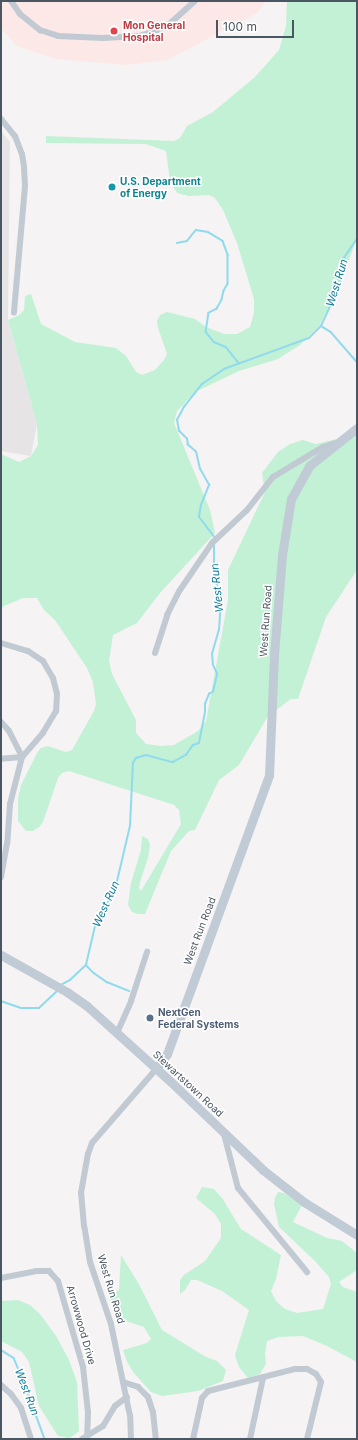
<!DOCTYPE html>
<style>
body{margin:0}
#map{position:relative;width:358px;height:1440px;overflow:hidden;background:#f5f3f3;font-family:Inter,sans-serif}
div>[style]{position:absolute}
.education>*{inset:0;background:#e6e4e5}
.medical>*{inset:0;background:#fce8e6}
.green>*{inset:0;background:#c3f1d5}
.stream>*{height:1.5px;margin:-0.75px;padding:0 0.75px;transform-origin:0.75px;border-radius:0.75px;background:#90daee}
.street>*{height:6px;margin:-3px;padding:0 3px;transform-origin:3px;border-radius:3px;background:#c1cad2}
.secondary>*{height:9px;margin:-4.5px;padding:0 4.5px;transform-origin:4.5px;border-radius:4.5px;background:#c1cbd6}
.dots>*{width:11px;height:11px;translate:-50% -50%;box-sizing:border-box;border:2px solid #fff;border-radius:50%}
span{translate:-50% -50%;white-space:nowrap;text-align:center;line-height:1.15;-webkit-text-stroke:3px #fff;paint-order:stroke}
.health-label{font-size:10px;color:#be3a42;font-weight:700}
.left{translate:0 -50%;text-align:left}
.culture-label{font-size:10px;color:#0d838f;font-weight:700}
.street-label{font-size:10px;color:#4a5661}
.service-label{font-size:10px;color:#4e5e75;font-weight:700}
.water-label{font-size:11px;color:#0c7c9b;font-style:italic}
.frame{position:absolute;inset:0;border:2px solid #4a5661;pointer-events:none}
.scale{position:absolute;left:216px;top:20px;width:78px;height:18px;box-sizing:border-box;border:2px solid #4a5661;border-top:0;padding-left:5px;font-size:12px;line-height:14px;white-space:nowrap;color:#4a5661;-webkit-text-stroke:3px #fff;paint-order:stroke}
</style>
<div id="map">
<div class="education">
<i style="clip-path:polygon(1px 131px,10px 142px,8px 320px,37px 424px,31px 456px,1px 451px)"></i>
</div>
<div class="medical">
<i style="clip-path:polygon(1px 1px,266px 1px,257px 13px,167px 60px,126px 65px,56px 59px,17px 46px,1px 28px)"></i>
</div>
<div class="green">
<i style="clip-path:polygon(287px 1px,357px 1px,357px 237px,338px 291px,319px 326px,300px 345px,278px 359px,239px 371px,195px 392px,177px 411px,174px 423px,210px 510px,215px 533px,160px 593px,137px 623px,113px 635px,109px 661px,112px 674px,136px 720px,136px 733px,146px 744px,161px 746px,174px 745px,198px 731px,206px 721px,228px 600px,228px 570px,265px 492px,262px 473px,278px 452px,290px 444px,303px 440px,316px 444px,357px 434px,357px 570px,326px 617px,298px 699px,291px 699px,268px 716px,239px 765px,219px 780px,195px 830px,189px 831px,171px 851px,145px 914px,138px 914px,132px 912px,128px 905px,131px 883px,141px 850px,142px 836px,148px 839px,150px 845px,148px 858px,140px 882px,139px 888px,141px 891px,181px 824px,179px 810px,174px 805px,69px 771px,62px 773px,58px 778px,43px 822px,39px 827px,33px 831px,26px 831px,18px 821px,18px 799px,21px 785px,37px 753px,41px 748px,48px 746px,66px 752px,72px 750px,94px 711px,96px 704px,93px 682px,87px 668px,55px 620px,44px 610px,37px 598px,23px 598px,4px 606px,1px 609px,1px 454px,19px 462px,31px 456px,38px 445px,37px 424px,8px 320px,19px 315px,24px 310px,25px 296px,31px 294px,41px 324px,75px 342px,116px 348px,126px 356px,136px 372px,142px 375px,155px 370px,164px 360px,167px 354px,158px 328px,157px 321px,160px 315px,167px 312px,195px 319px,206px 327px,224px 334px,237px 334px,250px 327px,254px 313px,254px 299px,237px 243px,223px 210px,215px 198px,209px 195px,189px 196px,177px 193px,170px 181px,166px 151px,146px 144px,46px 143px,46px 136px,174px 141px,180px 138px,187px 126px,213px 112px,255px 77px,279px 50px,286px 26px)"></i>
<i style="clip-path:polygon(202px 1187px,214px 1189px,222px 1198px,241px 1229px,281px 1255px,276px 1279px,271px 1291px,276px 1301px,285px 1309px,297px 1313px,323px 1309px,331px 1284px,329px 1277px,315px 1261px,279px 1227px,274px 1204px,275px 1198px,278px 1192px,284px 1193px,302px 1205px,293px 1222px,327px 1238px,342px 1241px,357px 1253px,357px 1270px,339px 1282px,343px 1287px,357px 1292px,357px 1362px,327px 1346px,303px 1336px,278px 1337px,267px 1341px,265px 1353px,266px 1364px,260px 1374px,248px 1378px,239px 1367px,235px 1355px,249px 1310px,222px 1291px,197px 1280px,191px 1280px,185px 1290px,180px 1294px,180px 1280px,184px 1275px,205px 1261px,221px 1238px,221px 1224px,215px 1214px,196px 1198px)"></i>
<i style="clip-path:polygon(121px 1255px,140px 1286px,162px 1330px,206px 1357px,217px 1361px,226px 1370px,223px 1381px,198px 1391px,162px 1396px,151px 1392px,134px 1373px,127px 1362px,123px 1350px,147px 1343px,151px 1339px,144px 1327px,120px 1319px,108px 1297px,119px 1290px)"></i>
<i style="clip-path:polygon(18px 1300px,30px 1305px,40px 1314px,56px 1336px,69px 1360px,77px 1382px,79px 1431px,70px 1438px,58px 1436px,39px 1406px,29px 1362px,22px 1352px,1px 1341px,1px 1301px)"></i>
</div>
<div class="stream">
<i style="left:177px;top:243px;width:10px;rotate:-11deg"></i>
<i style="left:187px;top:241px;width:14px;rotate:-51deg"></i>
<i style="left:196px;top:230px;width:12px;rotate:9deg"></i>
<i style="left:208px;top:232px;width:17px;rotate:31deg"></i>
<i style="left:223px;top:241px;width:15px;rotate:70deg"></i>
<i style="left:228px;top:255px;width:29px;rotate:90deg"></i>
<i style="left:228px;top:284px;width:8px;rotate:120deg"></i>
<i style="left:224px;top:291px;width:9px;rotate:103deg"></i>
<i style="left:222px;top:300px;width:10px;rotate:119deg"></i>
<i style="left:217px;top:309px;width:9px;rotate:153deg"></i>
<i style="left:209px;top:313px;width:19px;rotate:99deg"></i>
<i style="left:206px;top:332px;width:13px;rotate:51deg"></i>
<i style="left:214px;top:342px;width:13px;rotate:23deg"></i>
<i style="left:226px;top:347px;width:21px;rotate:51deg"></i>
<i style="left:321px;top:326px;width:12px;rotate:31deg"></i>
<i style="left:331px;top:332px;width:40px;rotate:49deg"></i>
<i style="left:214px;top:537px;width:25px;rotate:-127deg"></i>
<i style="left:199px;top:517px;width:12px;rotate:-81deg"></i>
<i style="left:201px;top:505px;width:22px;rotate:-68deg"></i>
<i style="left:209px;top:485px;width:18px;rotate:-119deg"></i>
<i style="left:200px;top:469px;width:17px;rotate:-103deg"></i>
<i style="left:196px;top:452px;width:11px;rotate:-139deg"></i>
<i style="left:188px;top:445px;width:6px;rotate:-99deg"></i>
<i style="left:187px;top:439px;width:11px;rotate:-135deg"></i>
<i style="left:179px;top:431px;width:11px;rotate:-100deg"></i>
<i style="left:177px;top:420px;width:15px;rotate:-62deg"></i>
<i style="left:184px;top:407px;width:29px;rotate:-52deg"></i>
<i style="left:202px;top:384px;width:27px;rotate:-34deg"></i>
<i style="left:224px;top:369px;width:90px;rotate:-20deg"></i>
<i style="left:309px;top:338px;width:17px;rotate:-45deg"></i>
<i style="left:321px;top:326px;width:23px;rotate:-65deg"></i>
<i style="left:331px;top:305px;width:32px;rotate:-70deg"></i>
<i style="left:342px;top:275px;width:17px;rotate:-83deg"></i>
<i style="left:344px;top:258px;width:23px;rotate:-56deg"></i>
<i style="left:87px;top:966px;width:10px;rotate:45deg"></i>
<i style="left:94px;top:973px;width:16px;rotate:35deg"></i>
<i style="left:107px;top:982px;width:24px;rotate:22deg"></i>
<i style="left:61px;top:985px;width:10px;rotate:-29deg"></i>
<i style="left:70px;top:980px;width:22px;rotate:-43deg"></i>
<i style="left:86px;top:965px;width:44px;rotate:-76.9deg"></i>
<i style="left:96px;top:922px;width:37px;rotate:-59deg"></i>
<i style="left:115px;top:890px;width:66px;rotate:-76.8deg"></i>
<i style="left:130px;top:826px;width:63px;rotate:-87.3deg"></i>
<i style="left:133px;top:763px;width:6px;rotate:-59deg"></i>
<i style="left:136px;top:758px;width:10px;rotate:-17deg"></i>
<i style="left:146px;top:755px;width:28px;rotate:15deg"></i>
<i style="left:173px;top:762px;width:15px;rotate:-28deg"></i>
<i style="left:186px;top:755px;width:12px;rotate:-55deg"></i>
<i style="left:193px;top:745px;width:6px;rotate:-18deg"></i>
<i style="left:199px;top:743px;width:32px;rotate:-79deg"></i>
<i style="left:205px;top:712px;width:8px;rotate:-90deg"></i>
<i style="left:205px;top:704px;width:11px;rotate:-68deg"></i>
<i style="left:209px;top:694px;width:4px;rotate:-27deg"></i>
<i style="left:213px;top:692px;width:18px;rotate:-77deg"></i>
<i style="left:217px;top:674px;width:10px;rotate:-114deg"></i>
<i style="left:213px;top:665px;width:11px;rotate:-95deg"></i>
<i style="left:212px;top:654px;width:25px;rotate:-74deg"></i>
<i style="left:219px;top:630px;width:16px;rotate:-86deg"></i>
<i style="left:220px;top:614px;width:24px;rotate:-99deg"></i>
<i style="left:216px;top:590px;width:11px;rotate:-80deg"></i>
<i style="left:218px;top:579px;width:10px;rotate:-114deg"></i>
<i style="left:214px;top:570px;width:27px;rotate:-90deg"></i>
<i style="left:1px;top:1001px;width:21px;rotate:19deg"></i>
<i style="left:21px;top:1008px;width:18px"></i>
<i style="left:39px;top:1008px;width:25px;rotate:-43deg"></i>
<i style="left:1px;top:1350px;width:15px;rotate:32deg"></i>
<i style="left:14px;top:1358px;width:23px;rotate:67deg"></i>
<i style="left:23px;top:1379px;width:64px;rotate:69.9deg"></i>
</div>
<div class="street">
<i style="left:11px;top:1px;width:16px;rotate:55deg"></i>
<i style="left:20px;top:14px;width:26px;rotate:39deg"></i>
<i style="left:40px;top:30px;width:19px;rotate:18deg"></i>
<i style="left:58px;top:36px;width:45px;rotate:2.5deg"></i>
<i style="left:103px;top:38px;width:36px;rotate:-3deg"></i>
<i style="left:139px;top:36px;width:28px;rotate:-18deg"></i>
<i style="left:166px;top:27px;width:39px;rotate:-42deg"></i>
<i style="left:1px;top:119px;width:22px;rotate:51deg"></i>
<i style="left:15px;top:136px;width:19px;rotate:69deg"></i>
<i style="left:22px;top:154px;width:13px;rotate:81deg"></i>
<i style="left:24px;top:167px;width:19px;rotate:87deg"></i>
<i style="left:25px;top:186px;width:127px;rotate:95deg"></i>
<i style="left:1px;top:643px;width:28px;rotate:17deg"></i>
<i style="left:28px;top:651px;width:18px;rotate:34deg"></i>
<i style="left:43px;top:661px;width:20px;rotate:60deg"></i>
<i style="left:53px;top:678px;width:16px;rotate:76deg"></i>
<i style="left:57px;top:694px;width:17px;rotate:93deg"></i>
<i style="left:56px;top:711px;width:26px;rotate:121deg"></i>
<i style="left:43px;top:733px;width:32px;rotate:131deg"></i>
<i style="left:22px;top:757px;width:21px;rotate:175deg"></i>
<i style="left:155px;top:653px;width:40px;rotate:-72deg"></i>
<i style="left:167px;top:615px;width:28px;rotate:-63deg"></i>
<i style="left:180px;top:590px;width:57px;rotate:-55.8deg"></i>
<i style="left:212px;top:543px;width:48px;rotate:-43.3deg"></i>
<i style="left:247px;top:510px;width:42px;rotate:-51.8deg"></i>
<i style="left:273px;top:477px;width:58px;rotate:-31deg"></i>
<i style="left:323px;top:447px;width:13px;rotate:-18deg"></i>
<i style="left:1px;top:722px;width:12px;rotate:48deg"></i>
<i style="left:9px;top:731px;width:29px;rotate:63deg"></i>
<i style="left:22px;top:757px;width:49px;rotate:104.3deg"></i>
<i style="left:10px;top:804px;width:39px;rotate:94deg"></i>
<i style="left:7px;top:843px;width:35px;rotate:100deg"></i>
<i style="left:117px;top:1033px;width:35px;rotate:-66deg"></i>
<i style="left:131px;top:1001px;width:52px;rotate:-71.9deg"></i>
<i style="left:224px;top:1134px;width:56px;rotate:75.5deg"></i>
<i style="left:238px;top:1188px;width:109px;rotate:50.6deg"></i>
<i style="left:1px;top:1278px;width:36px;rotate:-11deg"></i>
<i style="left:36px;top:1271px;width:13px"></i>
<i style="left:49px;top:1271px;width:13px;rotate:48deg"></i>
<i style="left:58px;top:1281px;width:90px;rotate:73.8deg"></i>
<i style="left:83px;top:1367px;width:45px;rotate:83.7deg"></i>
<i style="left:88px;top:1412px;width:27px;rotate:92deg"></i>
<i style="left:123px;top:1382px;width:16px;rotate:18deg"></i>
<i style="left:138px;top:1387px;width:14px;rotate:45deg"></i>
<i style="left:148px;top:1397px;width:16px;rotate:72deg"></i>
<i style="left:153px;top:1412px;width:27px;rotate:84deg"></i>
<i style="left:1px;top:1385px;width:13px;rotate:42deg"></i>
<i style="left:11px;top:1394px;width:17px;rotate:54deg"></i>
<i style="left:21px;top:1408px;width:33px;rotate:72deg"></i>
<i style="left:82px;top:1439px;width:25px;rotate:-32deg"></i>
<i style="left:103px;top:1426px;width:23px;rotate:-59deg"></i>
<i style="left:115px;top:1406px;width:15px;rotate:-37deg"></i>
<i style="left:131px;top:1439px;width:23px;rotate:-92deg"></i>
<i style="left:130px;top:1416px;width:94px;rotate:-101.7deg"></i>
<i style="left:111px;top:1324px;width:65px;rotate:-108.7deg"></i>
<i style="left:90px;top:1262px;width:36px;rotate:-99deg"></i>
<i style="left:84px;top:1226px;width:33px;rotate:-95deg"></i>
<i style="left:81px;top:1193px;width:40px;rotate:-80deg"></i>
<i style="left:88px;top:1154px;width:12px;rotate:-70deg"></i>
<i style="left:92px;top:1143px;width:98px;rotate:-49.1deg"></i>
<i style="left:193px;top:1439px;width:42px;rotate:-77.6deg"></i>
<i style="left:202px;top:1398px;width:9px;rotate:-49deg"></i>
<i style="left:208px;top:1391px;width:90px;rotate:-14.2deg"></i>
<i style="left:295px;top:1369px;width:12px"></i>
<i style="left:307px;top:1369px;width:10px;rotate:29deg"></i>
<i style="left:316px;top:1374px;width:9px;rotate:58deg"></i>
<i style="left:321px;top:1382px;width:59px;rotate:103.8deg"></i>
<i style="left:250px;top:1439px;width:62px;rotate:-78deg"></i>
</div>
<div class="secondary">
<i style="left:1px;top:955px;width:76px;rotate:29.3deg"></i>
<i style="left:67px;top:992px;width:24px;rotate:35deg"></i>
<i style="left:87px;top:1006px;width:112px;rotate:42.1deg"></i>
<i style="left:170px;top:1081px;width:129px;rotate:43.7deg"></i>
<i style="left:263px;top:1170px;width:52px;rotate:38deg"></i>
<i style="left:304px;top:1202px;width:62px;rotate:31.9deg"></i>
<i style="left:156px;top:1069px;width:19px;rotate:-54deg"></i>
<i style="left:167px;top:1054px;width:297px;rotate:-69.9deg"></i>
<i style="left:269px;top:775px;width:120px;rotate:-87.6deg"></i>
<i style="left:274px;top:655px;width:100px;rotate:-85.4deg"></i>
<i style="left:282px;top:555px;width:57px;rotate:-80.9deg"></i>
<i style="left:291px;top:499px;width:38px;rotate:-61deg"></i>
<i style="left:309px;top:466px;width:61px;rotate:-38.4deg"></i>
</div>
<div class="dots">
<i style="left:114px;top:31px;background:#e0444e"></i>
<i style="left:112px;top:187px;background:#0f9aa8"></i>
<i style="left:150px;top:1018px;background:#5c6f8a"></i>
</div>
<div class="health-label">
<span class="left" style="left:123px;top:31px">Mon General<br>Hospital</span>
</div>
<div class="culture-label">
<span class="left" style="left:120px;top:187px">U.S. Department<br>of Energy</span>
</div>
<div class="street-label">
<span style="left:266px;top:621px;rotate:-86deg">West Run Road</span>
<span style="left:200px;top:931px;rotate:-69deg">West Run Road</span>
<span style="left:188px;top:1084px;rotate:43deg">Stewartstown Road</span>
<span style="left:111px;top:1289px;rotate:73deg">West Run Road</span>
<span style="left:81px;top:1325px;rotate:74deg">Arrowwood Drive</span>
</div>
<div class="service-label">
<span class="left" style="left:158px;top:1018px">NextGen<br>Federal Systems</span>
</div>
<div class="water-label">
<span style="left:337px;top:283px;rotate:-73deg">West Run</span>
<span style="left:217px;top:588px;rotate:-96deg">West Run</span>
<span style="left:106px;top:904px;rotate:-66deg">West Run</span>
<span style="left:27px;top:1392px;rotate:69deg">West Run</span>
</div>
<div class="frame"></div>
<div class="scale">100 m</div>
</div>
